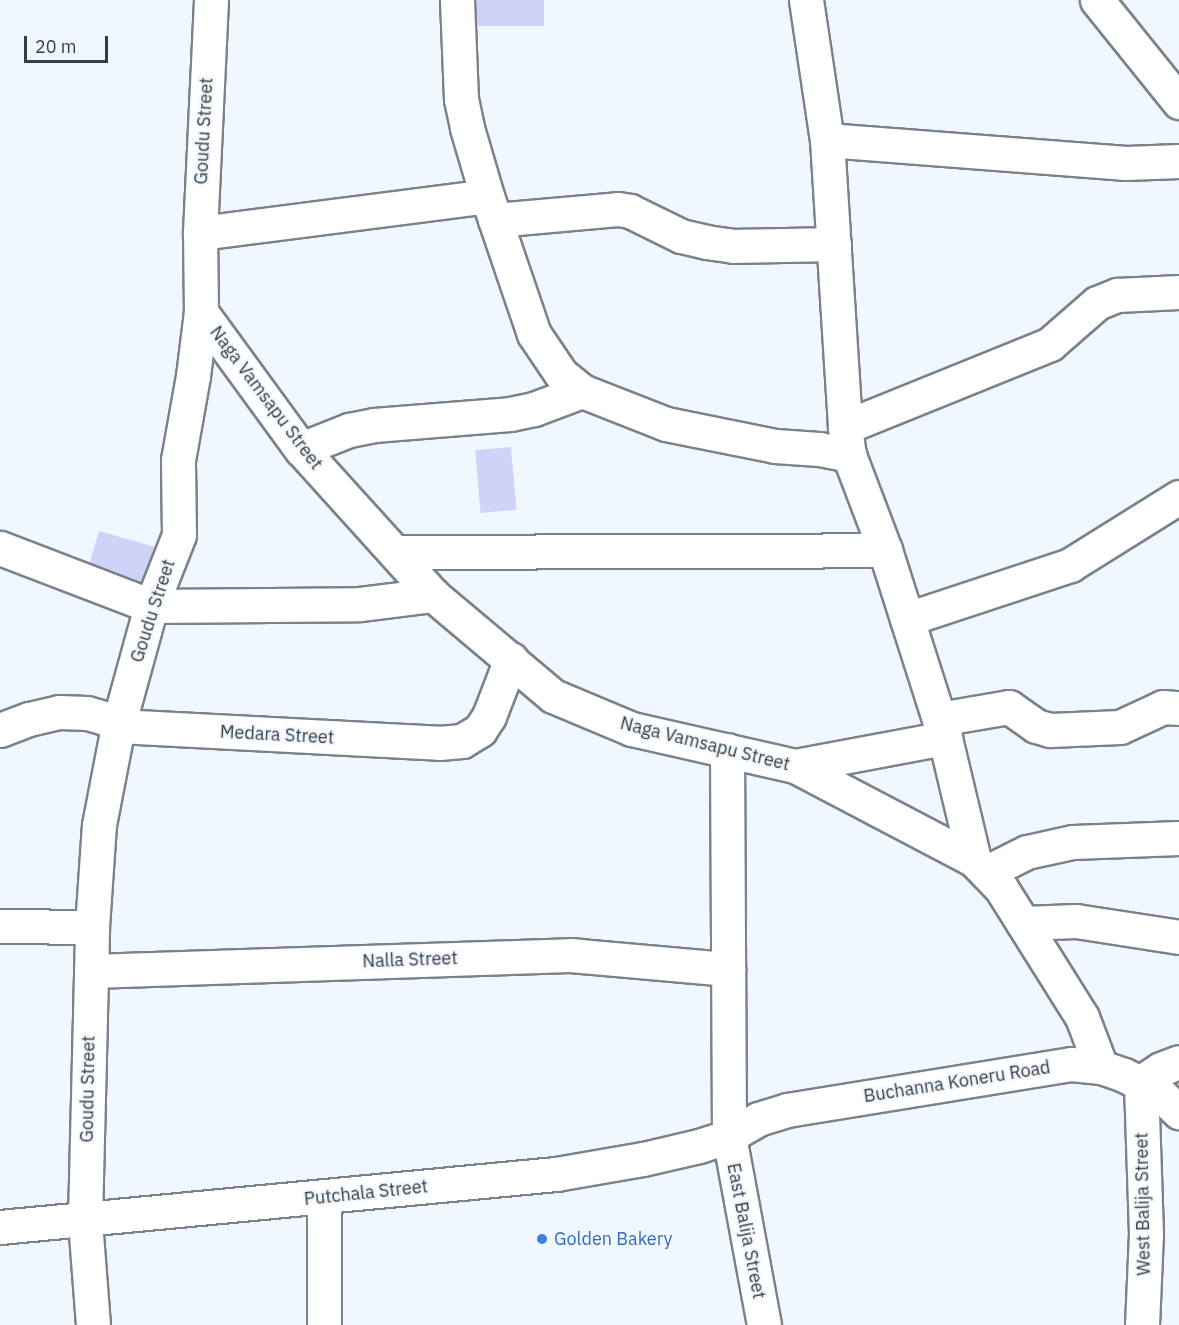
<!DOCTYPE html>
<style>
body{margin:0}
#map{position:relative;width:1179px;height:1325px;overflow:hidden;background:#f0f7fe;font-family:"IBM Plex Sans",sans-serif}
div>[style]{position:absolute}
.building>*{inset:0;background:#cfd3f8;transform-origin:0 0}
.roads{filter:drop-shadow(2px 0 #7a828b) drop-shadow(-2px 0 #7a828b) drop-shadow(0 2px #7a828b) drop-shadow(0 -2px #7a828b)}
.street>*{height:33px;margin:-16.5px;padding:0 16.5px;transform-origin:16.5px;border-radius:16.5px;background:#fff}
.secondary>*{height:33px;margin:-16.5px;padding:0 16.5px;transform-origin:16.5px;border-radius:16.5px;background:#fff}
.dots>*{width:16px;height:16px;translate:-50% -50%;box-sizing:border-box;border:3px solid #f0f7fe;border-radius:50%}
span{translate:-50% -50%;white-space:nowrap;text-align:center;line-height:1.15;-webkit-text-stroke:4.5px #f0f7fe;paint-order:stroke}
.street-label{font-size:18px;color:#393c40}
.shop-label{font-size:18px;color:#366cbe}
.left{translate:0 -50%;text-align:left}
.scale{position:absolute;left:24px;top:36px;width:84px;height:27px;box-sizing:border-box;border:3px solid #393c40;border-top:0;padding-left:8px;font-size:18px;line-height:21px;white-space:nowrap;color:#393c40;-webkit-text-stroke:4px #f0f7fe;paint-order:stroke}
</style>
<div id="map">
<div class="building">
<i style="left:470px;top:0;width:74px;height:26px"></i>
<i style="left:511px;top:447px;width:63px;height:36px;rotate:85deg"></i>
<i style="left:99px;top:531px;width:62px;height:49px;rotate:16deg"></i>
</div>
<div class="roads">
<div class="street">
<i style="left:457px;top:0;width:99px;rotate:87.7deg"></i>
<i style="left:461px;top:99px;width:30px;rotate:78deg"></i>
<i style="left:467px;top:128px;width:71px;rotate:73.6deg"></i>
<i style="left:487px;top:196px;width:146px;rotate:71.2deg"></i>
<i style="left:534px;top:334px;width:48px;rotate:56deg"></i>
<i style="left:561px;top:374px;width:27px;rotate:39deg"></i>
<i style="left:582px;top:391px;width:90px;rotate:21.4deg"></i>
<i style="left:666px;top:424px;width:111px;rotate:11.4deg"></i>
<i style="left:775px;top:446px;width:44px;rotate:3.9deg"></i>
<i style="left:819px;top:449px;width:31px;rotate:11deg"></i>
<i style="left:806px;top:0;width:142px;rotate:81.5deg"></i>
<i style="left:827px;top:140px;width:288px;rotate:86.4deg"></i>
<i style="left:845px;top:427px;width:28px;rotate:82deg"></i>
<i style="left:849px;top:455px;width:102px;rotate:69.2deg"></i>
<i style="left:885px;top:550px;width:197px;rotate:72.3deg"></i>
<i style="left:945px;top:738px;width:125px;rotate:76.6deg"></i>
<i style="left:1097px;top:0;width:131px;rotate:51.2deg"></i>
<i style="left:827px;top:140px;width:300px;rotate:4.4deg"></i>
<i style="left:1126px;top:163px;width:53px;rotate:-2.2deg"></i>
<i style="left:495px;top:220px;width:123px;rotate:-5.1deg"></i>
<i style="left:618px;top:209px;width:12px;rotate:9deg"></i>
<i style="left:630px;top:211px;width:57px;rotate:26.1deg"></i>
<i style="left:681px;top:236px;width:26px;rotate:13deg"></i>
<i style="left:706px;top:242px;width:27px;rotate:8deg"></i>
<i style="left:733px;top:246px;width:101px;rotate:-1.1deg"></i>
<i style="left:200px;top:233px;width:289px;rotate:-7.3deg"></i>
<i style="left:201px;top:312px;width:170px;rotate:53.9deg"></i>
<i style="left:301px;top:449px;width:197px;rotate:47.9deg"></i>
<i style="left:433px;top:595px;width:157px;rotate:40.1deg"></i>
<i style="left:553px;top:696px;width:86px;rotate:22.7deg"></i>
<i style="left:632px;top:729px;width:167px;rotate:12.8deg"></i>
<i style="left:795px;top:766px;width:202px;rotate:27.7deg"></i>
<i style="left:974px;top:860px;width:39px;rotate:46deg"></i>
<i style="left:1001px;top:888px;width:152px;rotate:57.9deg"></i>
<i style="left:1082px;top:1017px;width:53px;rotate:69.2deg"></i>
<i style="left:845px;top:427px;width:221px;rotate:-22deg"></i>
<i style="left:1050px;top:344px;width:62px;rotate:-41.1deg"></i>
<i style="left:1097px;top:303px;width:22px;rotate:-22deg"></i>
<i style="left:1117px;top:295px;width:62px;rotate:-2.8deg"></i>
<i style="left:301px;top:449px;width:52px;rotate:-21.6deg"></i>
<i style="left:349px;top:430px;width:25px;rotate:-11deg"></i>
<i style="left:374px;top:425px;width:136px;rotate:-4.6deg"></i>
<i style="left:510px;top:414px;width:25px;rotate:-12deg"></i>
<i style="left:534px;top:409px;width:51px;rotate:-20.6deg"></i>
<i style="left:0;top:548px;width:162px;rotate:21deg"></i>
<i style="left:151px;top:606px;width:209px;rotate:-0.5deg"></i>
<i style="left:360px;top:604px;width:74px;rotate:-7deg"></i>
<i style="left:395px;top:552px;width:490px;rotate:-0.2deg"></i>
<i style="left:907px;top:619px;width:172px;rotate:-18.3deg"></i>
<i style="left:1070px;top:565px;width:128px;rotate:-32deg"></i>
<i style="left:939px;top:719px;width:71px;rotate:-9.7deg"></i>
<i style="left:1009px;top:707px;width:33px;rotate:35deg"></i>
<i style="left:1036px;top:726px;width:15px;rotate:16deg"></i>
<i style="left:1050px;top:730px;width:70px;rotate:-2.5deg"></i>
<i style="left:1120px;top:727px;width:47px;rotate:-24.9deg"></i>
<i style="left:1163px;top:707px;width:16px;rotate:4deg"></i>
<i style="left:0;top:730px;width:31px;rotate:-21deg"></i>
<i style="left:29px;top:719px;width:31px;rotate:-13deg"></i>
<i style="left:59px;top:712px;width:28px;rotate:2deg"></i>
<i style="left:87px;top:713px;width:19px;rotate:16deg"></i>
<i style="left:105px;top:718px;width:15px;rotate:32deg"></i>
<i style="left:118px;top:726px;width:321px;rotate:3deg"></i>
<i style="left:439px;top:743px;width:23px;rotate:-5deg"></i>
<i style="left:462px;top:741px;width:21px;rotate:-31deg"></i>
<i style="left:480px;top:730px;width:17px;rotate:-57deg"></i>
<i style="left:489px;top:716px;width:61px;rotate:-68.9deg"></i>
<i style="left:727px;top:750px;width:386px;rotate:89.7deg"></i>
<i style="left:729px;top:1136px;width:192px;rotate:79.5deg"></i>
<i style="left:795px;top:766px;width:153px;rotate:-10.6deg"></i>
<i style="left:987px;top:872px;width:45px;rotate:-26.6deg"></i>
<i style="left:1027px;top:852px;width:47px;rotate:-12.3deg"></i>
<i style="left:1073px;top:842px;width:106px;rotate:-2.2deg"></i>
<i style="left:1023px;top:923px;width:53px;rotate:-2.2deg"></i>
<i style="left:1076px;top:921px;width:104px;rotate:8.8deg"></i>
<i style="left:0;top:926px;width:92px;rotate:0.6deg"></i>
<i style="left:91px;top:971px;width:479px;rotate:-1.9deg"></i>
<i style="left:570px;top:955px;width:159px;rotate:5.1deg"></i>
<i style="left:324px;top:1197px;width:128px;rotate:90deg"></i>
<i style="left:1142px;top:1325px;width:91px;rotate:-87.5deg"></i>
<i style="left:1146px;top:1234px;width:152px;rotate:-91.9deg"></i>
<i style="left:1141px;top:1082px;width:24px;rotate:-33deg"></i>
<i style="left:1161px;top:1069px;width:19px;rotate:-21deg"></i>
</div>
<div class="secondary">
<i style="left:0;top:1227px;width:559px;rotate:-5.45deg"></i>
<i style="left:556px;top:1174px;width:88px;rotate:-9.8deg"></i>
<i style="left:643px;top:1159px;width:57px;rotate:-13.1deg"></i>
<i style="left:699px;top:1146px;width:32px;rotate:-18deg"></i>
<i style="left:729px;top:1136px;width:34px;rotate:-30deg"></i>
<i style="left:758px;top:1119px;width:30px;rotate:-17deg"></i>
<i style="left:787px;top:1110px;width:288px;rotate:-9.2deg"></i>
<i style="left:1071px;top:1064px;width:30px;rotate:6deg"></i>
<i style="left:1101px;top:1067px;width:24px;rotate:19deg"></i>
<i style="left:1124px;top:1075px;width:39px;rotate:27deg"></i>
<i style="left:1159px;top:1093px;width:28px;rotate:44deg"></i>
<i style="left:93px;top:1325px;width:105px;rotate:-94.4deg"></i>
<i style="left:85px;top:1220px;width:293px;rotate:-88.6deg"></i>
<i style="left:92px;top:927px;width:102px;rotate:-86.1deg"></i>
<i style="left:99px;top:825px;width:101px;rotate:-79.1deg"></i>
<i style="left:118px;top:726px;width:124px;rotate:-74.6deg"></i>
<i style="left:151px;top:606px;width:76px;rotate:-68.5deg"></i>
<i style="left:179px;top:535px;width:75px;rotate:-90.8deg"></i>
<i style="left:178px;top:460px;width:85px;rotate:-79.9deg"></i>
<i style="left:193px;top:376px;width:64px;rotate:-82.9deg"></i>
<i style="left:201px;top:312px;width:79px;rotate:-90.7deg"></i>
<i style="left:200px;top:233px;width:233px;rotate:-87.3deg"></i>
</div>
</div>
<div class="dots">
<i style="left:542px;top:1239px;background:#3f7fe0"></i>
</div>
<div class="street-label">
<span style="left:204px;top:131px;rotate:-87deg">Goudu Street</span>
<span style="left:266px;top:398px;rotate:53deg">Naga Vamsapu Street</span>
<span style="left:153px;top:611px;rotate:-72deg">Goudu Street</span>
<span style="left:277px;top:735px;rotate:3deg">Medara Street</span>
<span style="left:705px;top:744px;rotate:14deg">Naga Vamsapu Street</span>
<span style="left:410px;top:960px;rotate:-2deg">Nalla Street</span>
<span style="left:957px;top:1082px;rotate:-9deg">Buchanna Koneru Road</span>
<span style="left:88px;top:1089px;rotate:-89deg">Goudu Street</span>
<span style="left:366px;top:1193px;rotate:-6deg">Putchala Street</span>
<span style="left:1143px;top:1204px;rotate:-91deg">West Balija Street</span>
<span style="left:746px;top:1231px;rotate:79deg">East Balija Street</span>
</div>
<div class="shop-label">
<span class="left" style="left:554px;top:1239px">Golden Bakery</span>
</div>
<div class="scale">20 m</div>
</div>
